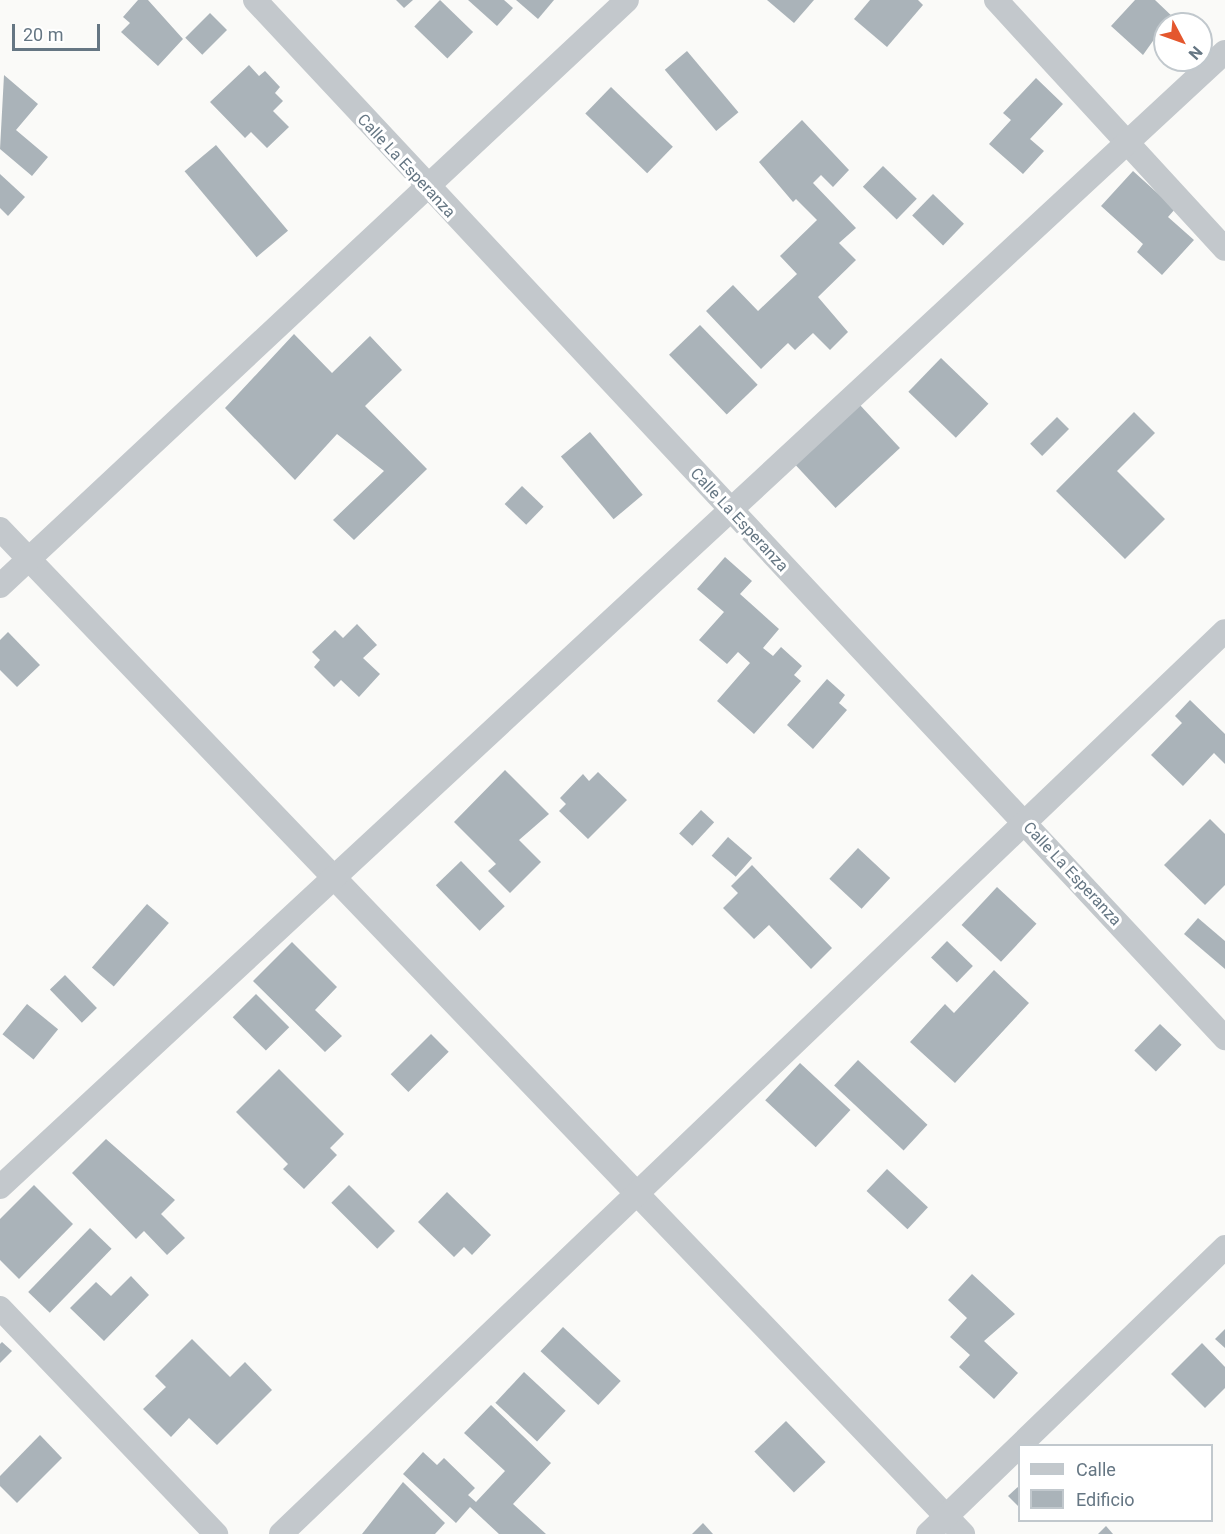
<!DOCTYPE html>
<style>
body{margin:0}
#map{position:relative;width:1225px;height:1534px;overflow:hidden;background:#fafaf8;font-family:Roboto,sans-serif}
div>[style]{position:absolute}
.building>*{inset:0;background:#aab3b9;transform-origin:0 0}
.minor>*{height:24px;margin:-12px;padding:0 12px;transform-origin:12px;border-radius:12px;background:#c3c8cc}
span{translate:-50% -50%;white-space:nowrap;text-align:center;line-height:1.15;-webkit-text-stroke:6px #fff;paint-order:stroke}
.street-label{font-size:16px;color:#657683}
.legend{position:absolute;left:1018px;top:1444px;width:195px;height:78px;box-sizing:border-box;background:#fff;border:2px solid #c1c8cd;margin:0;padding:8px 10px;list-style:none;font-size:18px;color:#657683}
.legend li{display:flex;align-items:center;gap:12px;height:30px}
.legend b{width:30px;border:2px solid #c1c8cd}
.north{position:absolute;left:1153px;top:12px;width:60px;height:60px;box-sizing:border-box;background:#fff;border:2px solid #c1c8cd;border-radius:50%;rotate:131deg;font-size:16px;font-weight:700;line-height:24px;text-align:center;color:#657683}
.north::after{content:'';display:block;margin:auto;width:21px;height:27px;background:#e4572e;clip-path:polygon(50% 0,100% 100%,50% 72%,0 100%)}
.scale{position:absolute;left:12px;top:24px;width:88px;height:27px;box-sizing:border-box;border:3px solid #657683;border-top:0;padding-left:8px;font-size:18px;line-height:21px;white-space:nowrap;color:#657683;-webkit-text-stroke:4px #fff;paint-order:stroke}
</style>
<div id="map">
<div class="building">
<i style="clip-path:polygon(138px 0,148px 0,183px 39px,158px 66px,121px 32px,130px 23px,123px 17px)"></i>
<i style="clip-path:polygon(396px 0,413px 0,404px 8px)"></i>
<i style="left:440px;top:0;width:46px;height:37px;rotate:44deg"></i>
<i style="clip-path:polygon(468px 0,504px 0,513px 8px,497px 26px)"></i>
<i style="clip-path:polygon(516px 0,554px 0,538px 19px)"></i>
<i style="clip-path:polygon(767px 0,814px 0,794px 23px)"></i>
<i style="clip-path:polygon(870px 0,918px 0,923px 5px,887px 47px,854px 19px)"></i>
<i style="clip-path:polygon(1135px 0,1155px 0,1175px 19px,1165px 24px,1143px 55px,1111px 26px)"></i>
<i style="left:210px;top:13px;width:24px;height:35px;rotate:45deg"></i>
<i style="left:687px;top:51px;width:80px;height:29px;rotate:50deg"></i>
<i style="clip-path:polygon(249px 65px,259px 76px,265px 71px,280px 87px,275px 93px,283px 101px,273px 111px,289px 127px,267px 148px,251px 132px,245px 138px,210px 102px)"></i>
<i style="clip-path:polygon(4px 75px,38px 104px,16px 130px,48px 157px,32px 176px,0 149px)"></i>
<i style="clip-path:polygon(1036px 78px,1063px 104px,1030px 139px,1044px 151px,1023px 174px,989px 144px,1011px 120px,1003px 113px)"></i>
<i style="left:611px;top:87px;width:86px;height:37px;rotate:44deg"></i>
<i style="clip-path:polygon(802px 120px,849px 170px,833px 187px,821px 175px,813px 183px,856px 228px,839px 243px,856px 260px,818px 297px,848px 332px,830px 350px,813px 333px,795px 350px,788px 343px,761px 369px,706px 311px,733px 285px,758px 311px,797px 274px,780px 256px,817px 220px,796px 199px,793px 202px,759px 162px)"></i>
<i style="left:216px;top:145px;width:112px;height:41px;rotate:50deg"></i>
<i style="left:883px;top:166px;width:47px;height:29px;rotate:44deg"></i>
<i style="clip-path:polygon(1133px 171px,1175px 209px,1168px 217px,1194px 240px,1162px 275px,1137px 252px,1143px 244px,1101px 206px)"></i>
<i style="clip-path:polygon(0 174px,25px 197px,8px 216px,0 208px)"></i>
<i style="left:933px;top:194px;width:43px;height:30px;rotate:44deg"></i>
<i style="left:700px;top:325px;width:83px;height:43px;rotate:46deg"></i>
<i style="clip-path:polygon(294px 334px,332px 373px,370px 336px,402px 370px,365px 406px,427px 469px,354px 540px,333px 520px,384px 471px,337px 434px,295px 480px,225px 408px)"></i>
<i style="left:941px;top:358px;width:66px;height:47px;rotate:44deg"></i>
<i style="left:859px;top:404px;width:60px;height:88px;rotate:47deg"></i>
<i style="clip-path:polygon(1134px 412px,1155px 433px,1117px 471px,1165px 519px,1125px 559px,1056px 491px)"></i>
<i style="left:1057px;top:417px;width:17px;height:38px;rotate:45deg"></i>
<i style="left:590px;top:432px;width:82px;height:38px;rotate:50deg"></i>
<i style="left:522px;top:486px;width:30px;height:25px;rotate:44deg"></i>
<i style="clip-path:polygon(725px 557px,752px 581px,740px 594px,779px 629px,763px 648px,773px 656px,781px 647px,802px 666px,794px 675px,801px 681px,754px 734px,717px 701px,750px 663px,738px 652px,727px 664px,699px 640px,724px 612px,697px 589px)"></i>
<i style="clip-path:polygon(357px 624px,377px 645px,363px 658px,380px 674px,359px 697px,341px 680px,334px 687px,314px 667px,320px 660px,312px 652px,335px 630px,343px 638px)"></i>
<i style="clip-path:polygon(8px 632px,40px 665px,17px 687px,0 670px,0 640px)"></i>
<i style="clip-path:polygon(827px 679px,845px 695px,839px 703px,847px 710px,813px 749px,787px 725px)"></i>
<i style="clip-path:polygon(1190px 700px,1225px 734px,1225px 764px,1214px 753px,1183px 786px,1151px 755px,1182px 723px,1175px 716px)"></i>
<i style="clip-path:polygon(505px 770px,549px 814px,519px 840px,541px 862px,510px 893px,488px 871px,496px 864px,454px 822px)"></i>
<i style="clip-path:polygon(598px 772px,627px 800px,588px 839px,559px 811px,566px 804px,560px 798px,583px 774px,589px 781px)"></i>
<i style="left:701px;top:810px;width:18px;height:32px;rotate:43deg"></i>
<i style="clip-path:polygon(1210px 819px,1225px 834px,1225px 885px,1205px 905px,1164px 865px)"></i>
<i style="left:728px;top:837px;width:32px;height:25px;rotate:41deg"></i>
<i style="left:858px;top:848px;width:44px;height:42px;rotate:43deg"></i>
<i style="left:461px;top:861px;width:63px;height:35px;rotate:46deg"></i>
<i style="clip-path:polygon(752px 865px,832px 948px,811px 969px,769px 925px,754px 939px,723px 908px,738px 893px,731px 886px)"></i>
<i style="left:997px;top:887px;width:54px;height:52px;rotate:43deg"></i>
<i style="left:147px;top:904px;width:29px;height:84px;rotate:41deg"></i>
<i style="clip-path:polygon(1198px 918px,1225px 941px,1225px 969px,1184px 934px)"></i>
<i style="left:947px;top:941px;width:36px;height:23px;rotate:44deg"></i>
<i style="clip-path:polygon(292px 942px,337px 987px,315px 1010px,342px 1036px,325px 1052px,253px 981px)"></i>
<i style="clip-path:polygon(994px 970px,1029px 1003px,955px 1083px,910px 1042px,945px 1004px,954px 1013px)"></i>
<i style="left:65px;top:975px;width:46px;height:21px;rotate:46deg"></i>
<i style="left:256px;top:994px;width:47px;height:33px;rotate:45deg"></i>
<i style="left:27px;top:1004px;width:40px;height:39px;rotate:39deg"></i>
<i style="left:1160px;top:1024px;width:30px;height:37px;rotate:44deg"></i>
<i style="left:431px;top:1034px;width:25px;height:57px;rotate:45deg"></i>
<i style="left:858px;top:1060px;width:95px;height:35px;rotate:43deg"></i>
<i style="left:800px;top:1063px;width:69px;height:51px;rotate:43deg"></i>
<i style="clip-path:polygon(279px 1069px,344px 1134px,330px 1148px,337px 1155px,304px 1189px,283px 1169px,288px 1164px,236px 1112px)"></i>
<i style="clip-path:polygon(106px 1139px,175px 1200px,161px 1214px,185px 1238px,167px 1255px,144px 1231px,136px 1239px,72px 1173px)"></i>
<i style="left:887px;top:1169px;width:56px;height:30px;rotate:43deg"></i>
<i style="clip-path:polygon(34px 1185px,73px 1224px,19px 1279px,0 1260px,0 1219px)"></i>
<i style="left:349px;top:1185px;width:65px;height:25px;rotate:45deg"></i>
<i style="clip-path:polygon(447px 1192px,491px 1235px,472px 1255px,464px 1247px,454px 1257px,418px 1222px)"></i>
<i style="left:90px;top:1228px;width:30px;height:89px;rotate:44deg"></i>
<i style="clip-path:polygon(972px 1274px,1015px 1314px,984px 1341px,1018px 1373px,994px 1399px,959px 1367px,970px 1355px,950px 1337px,967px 1318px,948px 1300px)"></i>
<i style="clip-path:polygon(131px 1276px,149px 1295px,104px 1341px,70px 1308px,96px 1282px,111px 1296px)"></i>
<i style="left:563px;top:1327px;width:79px;height:33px;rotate:43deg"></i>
<i style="clip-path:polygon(1225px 1329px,1225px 1348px,1215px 1339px)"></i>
<i style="clip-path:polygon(192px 1339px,230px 1377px,245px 1362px,272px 1390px,217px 1445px,189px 1418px,171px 1437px,143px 1409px,166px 1387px,155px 1376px)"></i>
<i style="clip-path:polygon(2px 1342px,12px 1351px,0 1363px,0 1344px)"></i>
<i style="clip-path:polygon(1202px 1343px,1225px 1367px,1225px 1388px,1205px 1408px,1171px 1374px)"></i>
<i style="left:524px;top:1372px;width:57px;height:42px;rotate:43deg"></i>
<i style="clip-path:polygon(491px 1405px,551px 1463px,513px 1504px,546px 1534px,499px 1534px,470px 1507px,456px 1523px,403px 1474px,423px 1452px,437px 1465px,444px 1458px,475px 1488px,468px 1495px,476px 1502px,505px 1471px,464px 1433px)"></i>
<i style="left:786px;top:1421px;width:57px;height:44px;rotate:46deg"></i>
<i style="clip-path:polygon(40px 1435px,62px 1458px,17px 1503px,0 1486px,0 1476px)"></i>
<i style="clip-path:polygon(403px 1482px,445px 1523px,435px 1534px,362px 1534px)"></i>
<i style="clip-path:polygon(1020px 1485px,1020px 1508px,1008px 1496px)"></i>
<i style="clip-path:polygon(703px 1523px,713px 1534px,692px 1534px)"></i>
<i style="clip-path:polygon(1106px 1526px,1113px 1534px,1098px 1534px)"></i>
</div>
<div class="minor">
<i style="left:255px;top:0;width:1421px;rotate:46.94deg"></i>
<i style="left:996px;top:0;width:338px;rotate:47.4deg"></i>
<i style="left:0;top:529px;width:1392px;rotate:46.22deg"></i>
<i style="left:0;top:586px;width:858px;rotate:-43.06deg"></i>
<i style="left:0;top:1187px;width:1670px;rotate:-42.82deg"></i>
<i style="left:0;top:1308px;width:313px;rotate:46.3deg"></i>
<i style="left:281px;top:1534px;width:1306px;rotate:-43.73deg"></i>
<i style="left:928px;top:1534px;width:413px;rotate:-44deg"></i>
</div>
<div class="street-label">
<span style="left:406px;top:166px;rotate:47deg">Calle La Esperanza</span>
<span style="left:739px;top:520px;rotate:47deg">Calle La Esperanza</span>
<span style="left:1072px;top:874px;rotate:47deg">Calle La Esperanza</span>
</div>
<ul class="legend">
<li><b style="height:8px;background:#c3c8cc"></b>Calle</li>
<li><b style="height:16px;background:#aab3b9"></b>Edificio</li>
</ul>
<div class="north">N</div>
<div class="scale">20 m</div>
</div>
